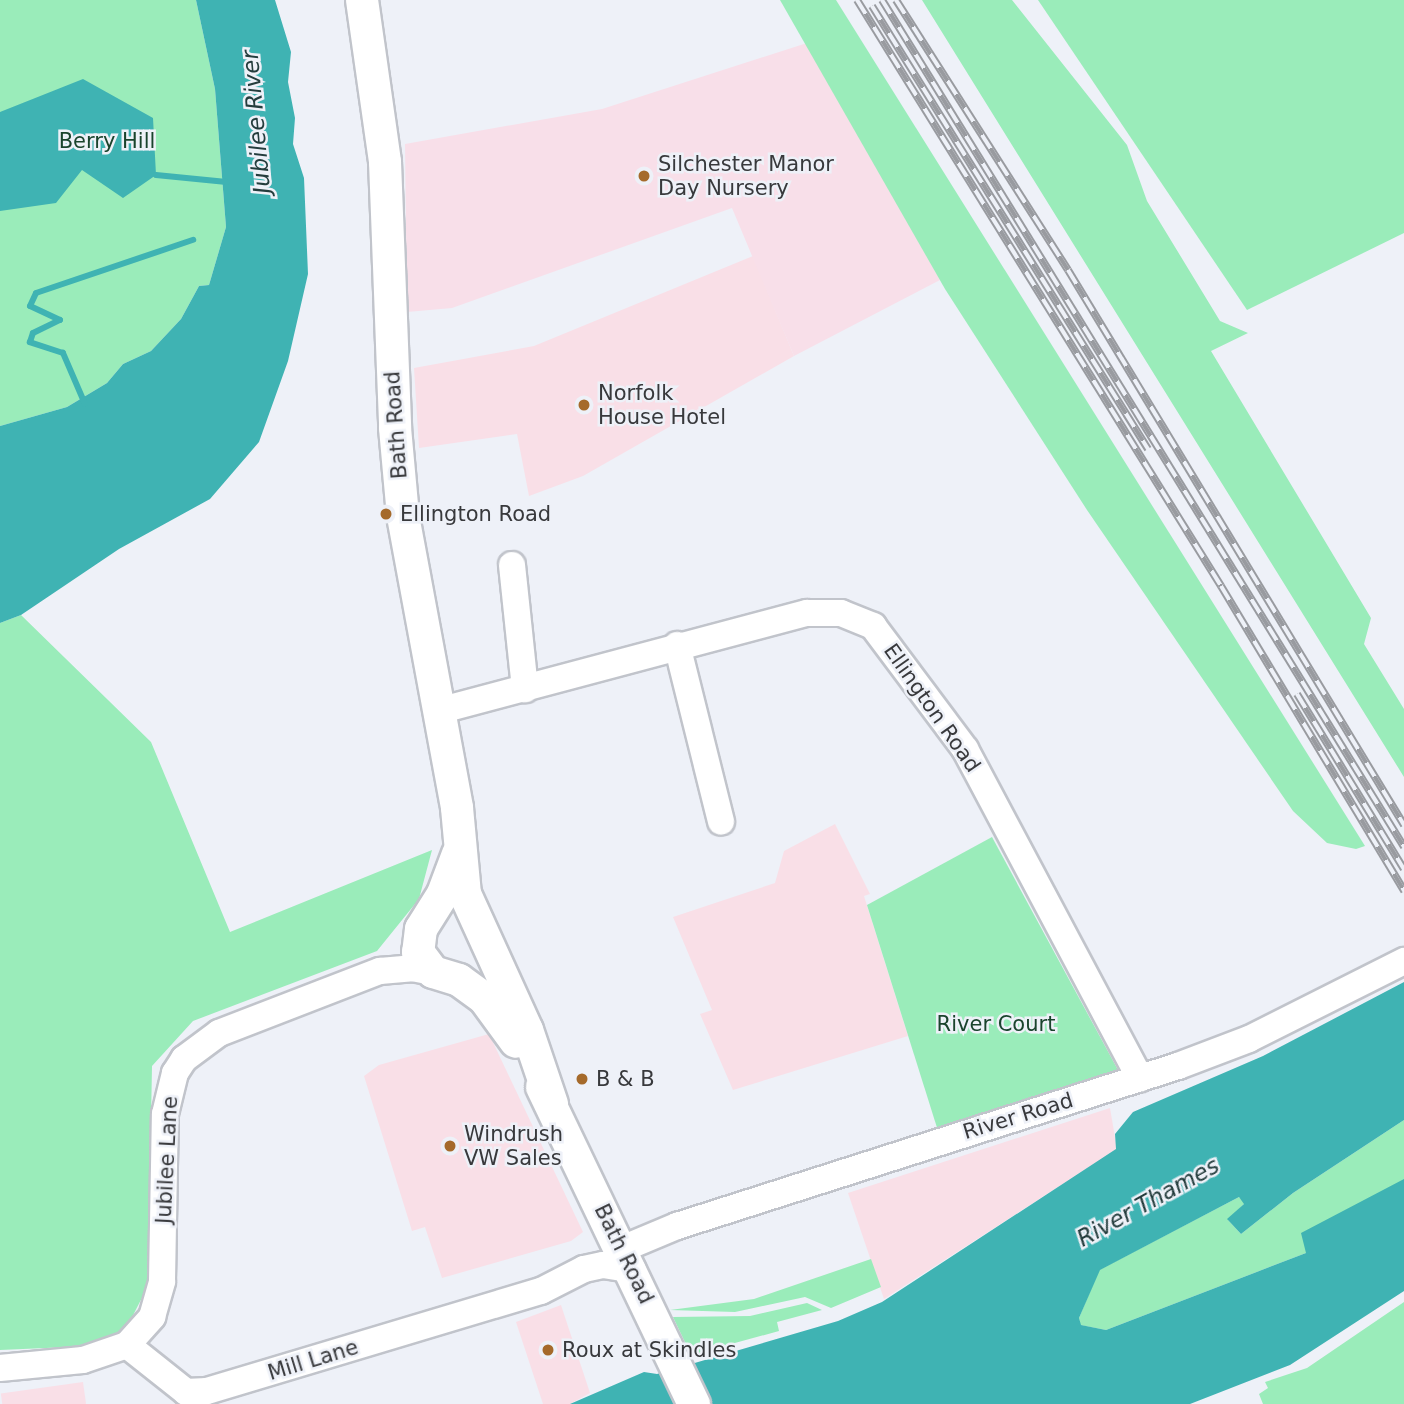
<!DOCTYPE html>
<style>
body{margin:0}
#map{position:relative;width:1404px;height:1404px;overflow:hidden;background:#eef1f8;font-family:"DejaVu Sans",sans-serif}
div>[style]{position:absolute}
.commercial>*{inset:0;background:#f9dfe7;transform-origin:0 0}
.education>*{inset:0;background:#f8dfe9}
.green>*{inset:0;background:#9aecba}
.water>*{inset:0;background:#3fb3b3}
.stream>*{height:6px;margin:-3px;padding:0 3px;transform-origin:3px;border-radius:3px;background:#3fb3b3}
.roads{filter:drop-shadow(2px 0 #c1c4cb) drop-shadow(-2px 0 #c1c4cb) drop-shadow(0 2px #c1c4cb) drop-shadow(0 -2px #c1c4cb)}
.minor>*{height:26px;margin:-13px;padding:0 13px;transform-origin:13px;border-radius:13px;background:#fff}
.major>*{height:32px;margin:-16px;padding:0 16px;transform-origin:16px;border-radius:16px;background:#fff}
.rail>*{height:8px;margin-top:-4px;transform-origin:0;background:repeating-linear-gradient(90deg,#eef1f8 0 16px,#999ba0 0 32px);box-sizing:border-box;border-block:2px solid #999ba0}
.dots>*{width:19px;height:19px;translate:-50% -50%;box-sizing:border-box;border:4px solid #eef1f8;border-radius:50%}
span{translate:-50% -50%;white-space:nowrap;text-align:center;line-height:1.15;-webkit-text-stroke:5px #eef1f8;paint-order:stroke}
.park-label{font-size:21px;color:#1a442d}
.poi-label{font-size:21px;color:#38393c}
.left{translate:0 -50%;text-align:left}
.street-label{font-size:21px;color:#38393c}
.water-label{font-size:23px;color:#243d3d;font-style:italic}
</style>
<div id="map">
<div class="commercial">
<i style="clip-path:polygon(753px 256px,794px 356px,583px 476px,529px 496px,517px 434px,419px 448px,414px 368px,534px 346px)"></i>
<i style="clip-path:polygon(835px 824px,870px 894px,864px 896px,908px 1036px,733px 1090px,700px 1014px,712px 1010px,673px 917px,775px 883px,784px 851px)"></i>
<i style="clip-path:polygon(489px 1034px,583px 1232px,571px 1241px,442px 1278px,425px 1227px,412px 1231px,364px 1076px,379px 1065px)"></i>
<i style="clip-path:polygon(1110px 1108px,1117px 1149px,884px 1299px,848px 1193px)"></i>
<i style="clip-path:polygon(561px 1305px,590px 1393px,570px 1404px,543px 1404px,516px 1322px)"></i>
<i style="left:83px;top:1382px;width:22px;height:83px;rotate:82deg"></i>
</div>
<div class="education">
<i style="clip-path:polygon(807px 43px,940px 280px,794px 356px,732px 208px,452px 308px,407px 312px,405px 144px,602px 109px)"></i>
</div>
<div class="green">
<i style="clip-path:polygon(0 0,196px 0,215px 89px,226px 227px,209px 285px,199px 286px,181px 319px,151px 351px,123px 364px,107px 383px,67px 407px,0 426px)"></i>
<i style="clip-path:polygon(780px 0,836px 0,1365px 846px,1356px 849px,1327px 843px,1293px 811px,1087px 510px,945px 289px)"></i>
<i style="clip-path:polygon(922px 0,1012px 0,1127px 145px,1147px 201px,1220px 321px,1248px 333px,1211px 351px,1371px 618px,1364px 644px,1404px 709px,1404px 777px)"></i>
<i style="clip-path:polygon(1038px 0,1404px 0,1404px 233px,1247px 310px)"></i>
<i style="clip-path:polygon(21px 615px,151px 742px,230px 932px,432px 850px,419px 899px,377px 951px,193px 1021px,152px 1066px,148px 1286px,126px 1329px,92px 1346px,0 1350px,0 623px)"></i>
<i style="clip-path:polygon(992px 837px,1118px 1070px,1116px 1075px,939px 1134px,867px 905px)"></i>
<i style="clip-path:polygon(1404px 1120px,1404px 1181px,1306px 1253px,1106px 1330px,1080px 1325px,1079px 1318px,1099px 1270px,1239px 1197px,1245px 1203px,1228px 1220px,1241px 1234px,1293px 1193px)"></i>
<i style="clip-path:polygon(871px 1259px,881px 1287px,831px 1308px,805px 1297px,735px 1312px,670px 1310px,754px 1299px)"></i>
<i style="clip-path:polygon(1404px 1302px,1404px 1404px,1263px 1404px,1259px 1394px,1268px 1388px,1265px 1382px,1307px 1368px)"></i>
<i style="clip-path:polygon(807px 1303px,822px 1310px,777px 1322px,779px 1331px,691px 1355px,673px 1317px,750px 1316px)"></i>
</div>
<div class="water">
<i style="clip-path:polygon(196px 0,275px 0,291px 52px,288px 82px,295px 118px,293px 144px,304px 178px,308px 274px,288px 361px,259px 442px,210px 499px,119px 549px,21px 615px,0 623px,0 426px,67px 407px,107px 383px,123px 364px,151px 351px,181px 319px,199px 286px,209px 285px,226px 227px,215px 89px)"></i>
<i style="clip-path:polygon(83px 79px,153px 118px,156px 175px,123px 198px,82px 170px,56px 203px,0 211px,0 112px)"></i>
<i style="clip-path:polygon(1404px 982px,1404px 1120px,1293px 1193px,1241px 1234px,1227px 1219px,1244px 1204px,1239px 1197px,1100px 1270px,1079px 1318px,1081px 1325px,1106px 1330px,1306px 1253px,1301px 1233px,1404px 1179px,1404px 1291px,1290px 1365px,1190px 1404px,570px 1404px,644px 1372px,657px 1374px,838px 1321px,882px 1302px,1116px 1149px,1115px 1134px,1133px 1112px,1263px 1056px)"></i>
</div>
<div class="stream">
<i style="left:156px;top:175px;width:71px;rotate:5.6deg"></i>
<i style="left:85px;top:404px;width:56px;rotate:-113.3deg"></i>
<i style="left:63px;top:353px;width:35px;rotate:-162deg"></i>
<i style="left:30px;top:342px;width:9px;rotate:-72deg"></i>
<i style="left:33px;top:333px;width:30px;rotate:-26deg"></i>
<i style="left:60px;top:320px;width:33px;rotate:-155deg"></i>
<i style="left:30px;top:306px;width:14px;rotate:-65deg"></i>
<i style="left:36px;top:293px;width:166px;rotate:-18.7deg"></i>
</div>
<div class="roads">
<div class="minor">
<i style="left:512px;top:565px;width:125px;rotate:84deg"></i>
<i style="left:677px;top:645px;width:182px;rotate:76deg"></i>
<i style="left:438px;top:711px;width:382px;rotate:-14.9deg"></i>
<i style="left:807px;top:613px;width:34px"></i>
<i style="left:841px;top:613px;width:35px;rotate:22deg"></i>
<i style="left:873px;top:626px;width:154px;rotate:53.2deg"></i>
<i style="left:965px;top:749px;width:373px;rotate:62deg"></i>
<i style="left:622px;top:1249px;width:60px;rotate:-22.7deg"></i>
<i style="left:677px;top:1226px;width:526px;rotate:-17.71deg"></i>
<i style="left:1178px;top:1066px;width:76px;rotate:-20.8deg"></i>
<i style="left:1249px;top:1039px;width:174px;rotate:-26.7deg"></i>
<i style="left:127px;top:1345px;width:38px;rotate:-48deg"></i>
<i style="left:152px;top:1317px;width:37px;rotate:-74deg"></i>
<i style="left:162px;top:1281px;width:167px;rotate:-89deg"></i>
<i style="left:165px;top:1114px;width:42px;rotate:-76.3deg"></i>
<i style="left:175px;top:1073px;width:17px;rotate:-57deg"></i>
<i style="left:184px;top:1059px;width:44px;rotate:-36.6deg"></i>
<i style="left:219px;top:1033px;width:173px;rotate:-21.1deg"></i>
<i style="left:380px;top:971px;width:32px;rotate:-5deg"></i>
<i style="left:412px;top:968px;width:21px;rotate:11deg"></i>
<i style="left:0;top:1368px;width:83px;rotate:-5.5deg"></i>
<i style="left:83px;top:1360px;width:46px;rotate:-18.8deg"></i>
<i style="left:127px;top:1345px;width:75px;rotate:38.5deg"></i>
<i style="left:186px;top:1392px;width:21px;rotate:-3deg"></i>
<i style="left:207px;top:1391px;width:349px;rotate:-16.7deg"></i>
<i style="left:541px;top:1291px;width:48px;rotate:-27.1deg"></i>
<i style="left:584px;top:1269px;width:19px;rotate:-12deg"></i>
<i style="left:603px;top:1265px;width:30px;rotate:9deg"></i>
</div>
<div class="major">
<i style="left:362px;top:0;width:164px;rotate:81.9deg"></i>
<i style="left:385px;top:162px;width:266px;rotate:87.8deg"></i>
<i style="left:395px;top:428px;width:88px;rotate:84.8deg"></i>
<i style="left:403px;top:516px;width:297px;rotate:79.5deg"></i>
<i style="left:457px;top:808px;width:86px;rotate:84.7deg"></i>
<i style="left:465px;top:894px;width:149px;rotate:65.5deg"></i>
<i style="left:527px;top:1030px;width:78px;rotate:71.3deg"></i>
<i style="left:458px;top:854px;width:43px;rotate:110.6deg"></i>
<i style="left:443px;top:894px;width:41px;rotate:122.2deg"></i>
<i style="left:421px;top:929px;width:23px;rotate:97deg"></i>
<i style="left:418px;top:952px;width:25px;rotate:53deg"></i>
<i style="left:433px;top:972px;width:27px;rotate:17deg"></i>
<i style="left:459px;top:980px;width:31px;rotate:36deg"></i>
<i style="left:484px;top:998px;width:54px;rotate:54deg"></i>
<i style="left:542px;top:1087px;width:352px;rotate:64.4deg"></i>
</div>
</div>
<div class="rail">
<i style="left:857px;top:0;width:690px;rotate:58.15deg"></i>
<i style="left:1221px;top:586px;width:356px;rotate:59deg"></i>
<i style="left:882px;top:0;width:995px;rotate:58.35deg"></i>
<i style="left:896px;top:0;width:320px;rotate:57.5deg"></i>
<i style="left:1068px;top:270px;width:649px;rotate:58.81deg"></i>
<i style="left:872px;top:6px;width:522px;rotate:58.08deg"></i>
<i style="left:1297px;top:694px;width:205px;rotate:58.6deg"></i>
</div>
<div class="dots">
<i style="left:644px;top:176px;background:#a56a2b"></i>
<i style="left:584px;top:405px;background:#a56a2b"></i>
<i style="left:386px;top:514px;background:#a56a2b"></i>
<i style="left:582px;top:1079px;background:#a56a2b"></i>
<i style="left:450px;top:1146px;background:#a56a2b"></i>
<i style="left:548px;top:1350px;background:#a56a2b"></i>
</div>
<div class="park-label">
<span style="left:107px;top:141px">Berry Hill</span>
<span style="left:996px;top:1024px">River Court</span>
</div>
<div class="poi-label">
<span class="left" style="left:658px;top:176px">Silchester Manor<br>Day Nursery</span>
<span class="left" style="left:598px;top:405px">Norfolk<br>House Hotel</span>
<span class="left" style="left:400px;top:514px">Ellington Road</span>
<span class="left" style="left:596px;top:1079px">B &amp; B</span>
<span class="left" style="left:464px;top:1146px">Windrush<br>VW Sales</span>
<span class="left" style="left:562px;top:1350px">Roux at Skindles</span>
</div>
<div class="street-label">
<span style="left:396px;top:425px;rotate:-94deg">Bath Road</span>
<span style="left:932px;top:708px;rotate:55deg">Ellington Road</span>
<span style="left:1018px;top:1116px;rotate:-17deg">River Road</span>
<span style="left:167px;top:1160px;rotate:-87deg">Jubilee Lane</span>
<span style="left:624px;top:1254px;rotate:64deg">Bath Road</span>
<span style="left:313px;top:1360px;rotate:-17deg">Mill Lane</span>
</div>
<div class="water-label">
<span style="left:256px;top:122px;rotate:-95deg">Jubilee River</span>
<span style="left:1148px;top:1202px;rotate:-29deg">River Thames</span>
</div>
</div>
